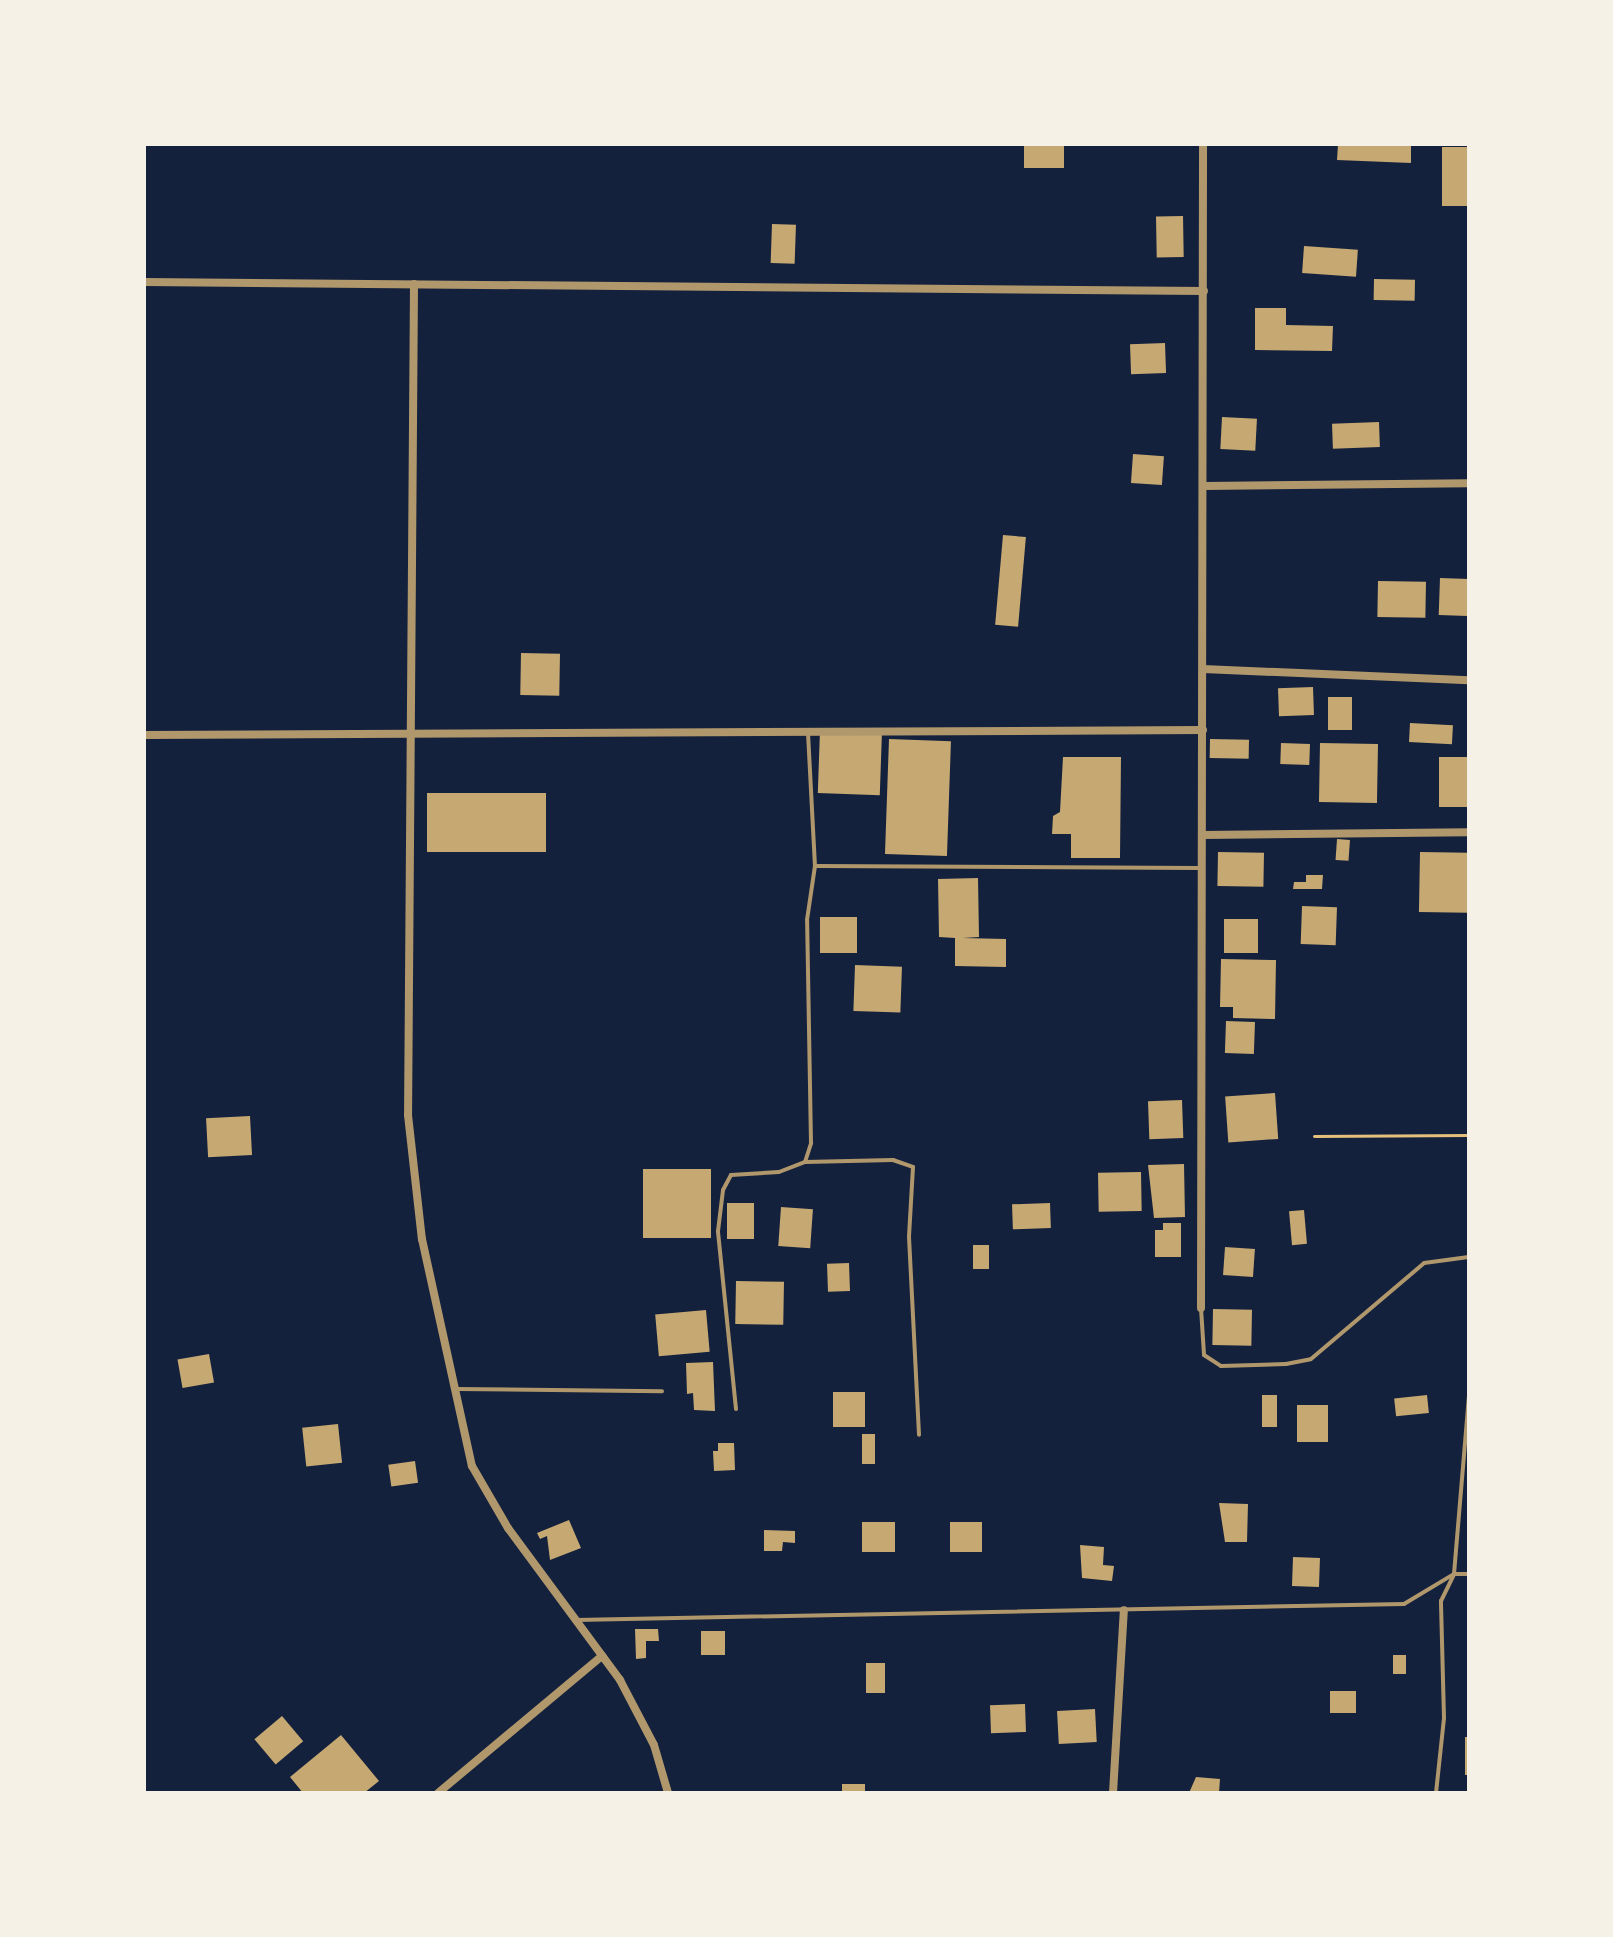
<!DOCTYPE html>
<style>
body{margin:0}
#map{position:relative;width:1613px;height:1937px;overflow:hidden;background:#14213d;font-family:"Archivo Narrow",sans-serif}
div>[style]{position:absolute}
.building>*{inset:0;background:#c6a872;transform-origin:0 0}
.path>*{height:3px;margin:-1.5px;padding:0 1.5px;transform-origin:1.5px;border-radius:1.5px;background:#e5c07b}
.service>*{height:4px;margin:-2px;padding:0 2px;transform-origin:2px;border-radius:2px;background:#b1986c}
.minor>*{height:8px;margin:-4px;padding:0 4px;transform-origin:4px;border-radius:4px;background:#b1986c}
span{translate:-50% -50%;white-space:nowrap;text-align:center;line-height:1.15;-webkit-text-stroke:6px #f6f1e7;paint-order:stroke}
.frame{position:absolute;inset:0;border:146px solid #f6f1e7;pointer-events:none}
</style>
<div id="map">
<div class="building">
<i style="left:1024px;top:144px;width:40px;height:24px"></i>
<i style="clip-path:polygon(1338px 144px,1411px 144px,1411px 163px,1337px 160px)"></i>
<i style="left:1442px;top:147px;width:27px;height:59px"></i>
<i style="left:1183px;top:216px;width:41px;height:27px;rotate:89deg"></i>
<i style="left:772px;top:224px;width:24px;height:39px;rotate:2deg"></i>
<i style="left:1304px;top:246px;width:54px;height:27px;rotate:4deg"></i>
<i style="left:1374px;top:279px;width:41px;height:21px;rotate:1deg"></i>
<i style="clip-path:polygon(1255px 308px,1286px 308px,1286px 325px,1333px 326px,1332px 351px,1255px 350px)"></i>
<i style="left:1165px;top:343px;width:30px;height:35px;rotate:88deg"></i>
<i style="left:1222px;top:417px;width:35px;height:32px;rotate:3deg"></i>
<i style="left:1379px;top:422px;width:25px;height:47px;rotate:88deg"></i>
<i style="left:1133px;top:454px;width:31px;height:29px;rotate:4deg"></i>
<i style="left:1003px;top:535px;width:23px;height:90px;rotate:5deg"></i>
<i style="left:1440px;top:578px;width:29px;height:37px;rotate:2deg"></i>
<i style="left:1378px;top:581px;width:48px;height:36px;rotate:1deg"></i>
<i style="left:521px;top:653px;width:39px;height:42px;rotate:1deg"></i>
<i style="left:1313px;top:687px;width:28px;height:35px;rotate:88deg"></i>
<i style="left:1328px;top:697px;width:24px;height:33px"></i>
<i style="left:1410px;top:723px;width:43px;height:19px;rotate:3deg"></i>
<i style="left:820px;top:730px;width:62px;height:63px;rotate:2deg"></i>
<i style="left:889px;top:739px;width:62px;height:115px;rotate:2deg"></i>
<i style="left:1210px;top:739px;width:39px;height:19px;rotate:1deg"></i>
<i style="left:1281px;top:743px;width:29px;height:21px;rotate:2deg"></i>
<i style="left:1320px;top:743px;width:58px;height:59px;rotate:1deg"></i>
<i style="clip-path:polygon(1063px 757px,1121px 757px,1120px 858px,1071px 858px,1071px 834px,1052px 834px,1053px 816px,1060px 812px)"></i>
<i style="left:1439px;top:757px;width:30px;height:50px"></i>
<i style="left:427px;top:793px;width:119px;height:59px"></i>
<i style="left:1337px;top:839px;width:13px;height:21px;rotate:4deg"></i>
<i style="left:1218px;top:852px;width:46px;height:34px;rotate:1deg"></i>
<i style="left:1420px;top:852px;width:49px;height:60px;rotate:1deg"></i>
<i style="clip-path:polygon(1306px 875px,1323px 875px,1322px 889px,1293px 889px,1294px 882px,1306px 882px)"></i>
<i style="clip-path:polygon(978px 878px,979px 937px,963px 938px,1006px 939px,1006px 967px,955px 966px,955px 938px,939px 937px,938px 879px)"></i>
<i style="left:1302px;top:906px;width:35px;height:38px;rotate:2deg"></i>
<i style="left:820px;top:917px;width:37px;height:36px"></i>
<i style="left:1224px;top:919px;width:34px;height:34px"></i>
<i style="clip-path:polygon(1221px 959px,1276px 960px,1275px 1019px,1233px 1018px,1233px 1007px,1220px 1007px)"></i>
<i style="left:855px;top:965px;width:47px;height:46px;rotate:2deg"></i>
<i style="left:1226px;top:1021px;width:29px;height:32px;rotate:2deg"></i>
<i style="left:1275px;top:1093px;width:46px;height:50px;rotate:86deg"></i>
<i style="left:1182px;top:1100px;width:38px;height:34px;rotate:88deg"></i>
<i style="left:250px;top:1116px;width:39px;height:44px;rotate:87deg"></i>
<i style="clip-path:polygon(1184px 1164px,1185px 1217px,1154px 1218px,1148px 1165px)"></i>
<i style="left:711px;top:1169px;width:69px;height:68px;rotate:90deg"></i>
<i style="left:1141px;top:1172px;width:39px;height:43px;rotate:89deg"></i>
<i style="left:727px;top:1203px;width:27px;height:36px"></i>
<i style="left:1050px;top:1203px;width:25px;height:38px;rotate:88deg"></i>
<i style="left:781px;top:1207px;width:32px;height:39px;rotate:4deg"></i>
<i style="left:1304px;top:1210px;width:34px;height:15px;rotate:85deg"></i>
<i style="clip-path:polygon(1163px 1223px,1181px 1223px,1181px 1257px,1155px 1257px,1155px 1230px,1163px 1230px)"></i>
<i style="left:973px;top:1245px;width:16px;height:24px"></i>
<i style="left:1225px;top:1247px;width:30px;height:28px;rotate:4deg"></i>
<i style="left:849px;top:1263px;width:28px;height:22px;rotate:88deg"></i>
<i style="left:736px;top:1281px;width:48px;height:43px;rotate:1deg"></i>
<i style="left:1213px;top:1309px;width:39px;height:36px;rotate:1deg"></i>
<i style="left:706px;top:1310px;width:42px;height:51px;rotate:85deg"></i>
<i style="left:209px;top:1354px;width:29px;height:32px;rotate:80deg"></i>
<i style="clip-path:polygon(713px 1362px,715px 1411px,694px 1410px,693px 1393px,687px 1394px,686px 1363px)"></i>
<i style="left:833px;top:1392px;width:32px;height:35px"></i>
<i style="left:1262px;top:1395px;width:15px;height:32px"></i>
<i style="left:1427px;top:1395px;width:18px;height:33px;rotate:84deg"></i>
<i style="left:1297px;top:1405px;width:31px;height:37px"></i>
<i style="left:338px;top:1424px;width:39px;height:36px;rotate:84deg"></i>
<i style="left:862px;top:1434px;width:13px;height:30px"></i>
<i style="clip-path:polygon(718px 1443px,734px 1443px,735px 1470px,714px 1471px,713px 1451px,718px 1451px)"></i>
<i style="left:415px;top:1461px;width:22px;height:27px;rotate:82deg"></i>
<i style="clip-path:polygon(1219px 1503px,1248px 1504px,1247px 1542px,1225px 1542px)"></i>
<i style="clip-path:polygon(569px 1520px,581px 1548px,550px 1560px,547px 1536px,540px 1539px,537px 1533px)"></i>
<i style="left:862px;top:1522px;width:33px;height:30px"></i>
<i style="left:950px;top:1522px;width:32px;height:30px"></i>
<i style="clip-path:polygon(764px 1530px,795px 1531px,795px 1543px,783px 1542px,782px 1551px,764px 1551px)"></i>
<i style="clip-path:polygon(1080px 1545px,1104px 1547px,1103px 1565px,1114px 1566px,1112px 1581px,1082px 1578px)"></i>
<i style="left:1293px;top:1557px;width:27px;height:29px;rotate:2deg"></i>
<i style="clip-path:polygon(635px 1629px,658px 1629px,659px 1641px,646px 1641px,646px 1658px,636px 1659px)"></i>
<i style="left:701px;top:1631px;width:24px;height:24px"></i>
<i style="left:1393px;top:1655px;width:13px;height:19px"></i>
<i style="left:866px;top:1663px;width:19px;height:30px"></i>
<i style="left:1330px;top:1691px;width:26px;height:22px"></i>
<i style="left:1025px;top:1704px;width:28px;height:35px;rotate:88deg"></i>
<i style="left:1095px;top:1709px;width:33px;height:38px;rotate:87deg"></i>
<i style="left:282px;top:1716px;width:33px;height:36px;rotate:50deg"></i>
<i style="clip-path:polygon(341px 1735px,379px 1781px,364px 1793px,303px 1793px,290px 1777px)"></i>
<i style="left:1465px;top:1737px;width:4px;height:38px"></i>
<i style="clip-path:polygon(1196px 1777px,1220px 1779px,1219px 1793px,1189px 1793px)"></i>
<i style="left:842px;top:1784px;width:23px;height:9px"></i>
</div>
<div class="path">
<i style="left:1314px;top:1136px;width:155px;rotate:-0.4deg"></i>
</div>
<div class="service">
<i style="left:808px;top:733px;width:133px;rotate:87deg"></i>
<i style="left:815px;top:866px;width:385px;rotate:0.3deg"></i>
<i style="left:805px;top:1162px;width:88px;rotate:-1.3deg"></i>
<i style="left:893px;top:1160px;width:21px;rotate:19deg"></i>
<i style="left:913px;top:1167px;width:70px;rotate:93.3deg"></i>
<i style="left:909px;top:1237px;width:198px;rotate:87.1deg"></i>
<i style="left:1201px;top:1308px;width:47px;rotate:86.3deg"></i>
<i style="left:1204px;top:1355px;width:20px;rotate:33deg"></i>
<i style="left:1221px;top:1366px;width:65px;rotate:-1.8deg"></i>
<i style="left:1286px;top:1364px;width:25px;rotate:-11deg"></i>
<i style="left:1311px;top:1359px;width:148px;rotate:-40.3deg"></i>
<i style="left:1424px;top:1263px;width:45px;rotate:-7.6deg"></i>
<i style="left:456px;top:1389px;width:206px;rotate:0.6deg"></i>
<i style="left:736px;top:1409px;width:179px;rotate:-95.8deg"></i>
<i style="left:718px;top:1231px;width:41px;rotate:-83deg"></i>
<i style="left:723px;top:1190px;width:17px;rotate:-62deg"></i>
<i style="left:731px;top:1175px;width:48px;rotate:-3.6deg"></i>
<i style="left:779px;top:1172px;width:28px;rotate:-21deg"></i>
<i style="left:805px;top:1162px;width:20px;rotate:-72deg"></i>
<i style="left:811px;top:1143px;width:223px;rotate:-91deg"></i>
<i style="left:807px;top:920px;width:55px;rotate:-81.6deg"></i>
<i style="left:576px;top:1620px;width:828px;rotate:-1.11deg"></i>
<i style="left:1404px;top:1604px;width:58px;rotate:-31deg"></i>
<i style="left:1454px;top:1574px;width:15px"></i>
<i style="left:1436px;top:1793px;width:75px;rotate:-83.9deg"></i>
<i style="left:1444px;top:1718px;width:117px;rotate:-91.5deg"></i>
<i style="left:1441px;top:1601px;width:30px;rotate:-64deg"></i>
<i style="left:1454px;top:1574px;width:180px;rotate:-85.2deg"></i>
</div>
<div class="minor">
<i style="left:144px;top:282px;width:1060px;rotate:0.49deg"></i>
<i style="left:414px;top:284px;width:831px;rotate:90.41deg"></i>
<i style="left:408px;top:1115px;width:125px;rotate:83.6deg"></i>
<i style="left:422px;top:1239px;width:232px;rotate:77.6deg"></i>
<i style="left:472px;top:1466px;width:72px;rotate:59.9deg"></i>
<i style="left:508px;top:1528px;width:189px;rotate:53.6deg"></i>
<i style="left:620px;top:1680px;width:73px;rotate:62.4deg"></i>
<i style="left:654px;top:1745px;width:50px;rotate:73.7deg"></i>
<i style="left:1204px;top:486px;width:265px;rotate:-0.6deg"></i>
<i style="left:1203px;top:669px;width:266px;rotate:2.4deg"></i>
<i style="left:144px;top:735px;width:1059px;rotate:-0.27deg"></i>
<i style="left:1203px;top:835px;width:266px;rotate:-0.6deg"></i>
<i style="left:1201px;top:1308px;width:1164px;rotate:-89.9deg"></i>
<i style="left:438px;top:1793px;width:214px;rotate:-39.9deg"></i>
<i style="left:1113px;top:1793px;width:183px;rotate:-86.6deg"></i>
</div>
<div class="frame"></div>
</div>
